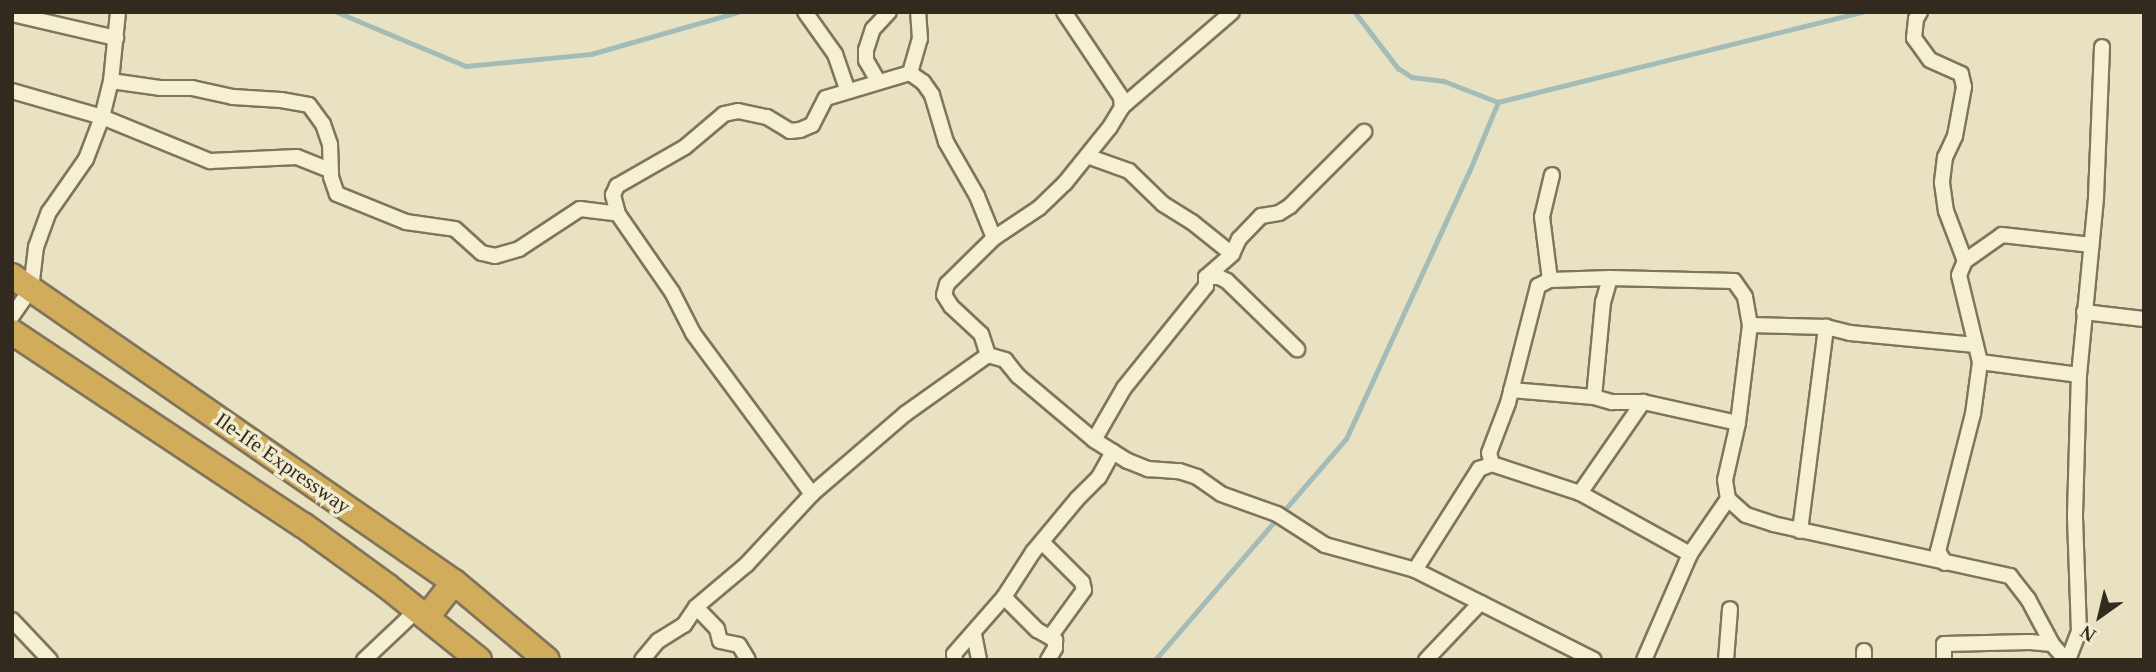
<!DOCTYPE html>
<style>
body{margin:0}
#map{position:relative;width:2156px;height:672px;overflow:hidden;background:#e9e2c2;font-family:Georgia,serif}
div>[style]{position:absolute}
.stream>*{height:4.5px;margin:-2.25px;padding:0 2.25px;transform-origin:2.25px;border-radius:2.25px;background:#a4bcb8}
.roads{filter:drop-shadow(2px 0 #81745b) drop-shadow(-2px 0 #81745b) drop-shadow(0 2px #81745b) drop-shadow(0 -2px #81745b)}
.street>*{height:14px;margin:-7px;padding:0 7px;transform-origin:7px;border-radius:7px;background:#f5efd4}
.highway>*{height:24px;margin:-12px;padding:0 12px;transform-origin:12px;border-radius:12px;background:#d0ac5b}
span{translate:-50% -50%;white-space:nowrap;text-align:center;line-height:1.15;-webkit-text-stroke:7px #f1ecd1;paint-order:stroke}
.street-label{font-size:21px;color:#322a1e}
.frame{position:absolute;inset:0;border:14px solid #322a1e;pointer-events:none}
.north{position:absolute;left:2065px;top:581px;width:70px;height:70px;-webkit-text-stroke:5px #f1ecd1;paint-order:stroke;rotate:214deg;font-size:19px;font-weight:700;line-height:28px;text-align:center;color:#322a1e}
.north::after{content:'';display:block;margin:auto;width:24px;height:32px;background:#322a1e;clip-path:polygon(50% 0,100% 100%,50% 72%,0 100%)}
</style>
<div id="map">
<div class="stream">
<i style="left:337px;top:12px;width:140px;rotate:22.7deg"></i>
<i style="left:466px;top:66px;width:126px;rotate:-5.5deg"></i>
<i style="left:591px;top:54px;width:153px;rotate:-15.9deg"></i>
<i style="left:1355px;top:12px;width:71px;rotate:52.5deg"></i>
<i style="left:1398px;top:68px;width:17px;rotate:33deg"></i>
<i style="left:1412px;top:77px;width:32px;rotate:7deg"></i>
<i style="left:1444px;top:81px;width:58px;rotate:21.3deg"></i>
<i style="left:1498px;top:102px;width:375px;rotate:-13.9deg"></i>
<i style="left:1155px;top:660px;width:292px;rotate:-49.2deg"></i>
<i style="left:1346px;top:439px;width:294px;rotate:-65.3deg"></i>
<i style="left:1469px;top:172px;width:76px;rotate:-67.5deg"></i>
</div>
<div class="roads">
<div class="street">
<i style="left:805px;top:12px;width:52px;rotate:54.5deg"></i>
<i style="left:835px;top:54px;width:39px;rotate:71deg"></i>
<i style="left:1920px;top:12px;width:8px;rotate:120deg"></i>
<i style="left:1916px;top:19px;width:19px;rotate:96deg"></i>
<i style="left:1914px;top:38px;width:27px;rotate:54deg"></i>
<i style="left:1930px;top:60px;width:34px;rotate:24deg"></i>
<i style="left:1961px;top:74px;width:13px;rotate:77deg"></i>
<i style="left:1964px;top:87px;width:50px;rotate:100.4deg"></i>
<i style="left:1955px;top:136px;width:23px;rotate:115deg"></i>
<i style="left:1945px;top:157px;width:26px;rotate:97deg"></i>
<i style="left:1942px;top:183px;width:28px;rotate:82deg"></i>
<i style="left:1946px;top:211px;width:53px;rotate:69.2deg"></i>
<i style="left:12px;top:14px;width:107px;rotate:13deg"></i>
<i style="left:910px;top:73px;width:35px;rotate:-74deg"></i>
<i style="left:920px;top:39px;width:27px;rotate:-94deg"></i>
<i style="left:111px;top:81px;width:49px;rotate:8.1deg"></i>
<i style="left:160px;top:88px;width:32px"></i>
<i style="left:192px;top:88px;width:42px;rotate:12.4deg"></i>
<i style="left:233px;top:97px;width:48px;rotate:3.6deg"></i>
<i style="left:281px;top:100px;width:28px;rotate:10deg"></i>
<i style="left:309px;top:105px;width:24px;rotate:54deg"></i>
<i style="left:323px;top:124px;width:21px;rotate:71deg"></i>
<i style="left:330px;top:144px;width:33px;rotate:88deg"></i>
<i style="left:331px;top:177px;width:18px;rotate:71deg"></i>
<i style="left:337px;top:194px;width:74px;rotate:22.1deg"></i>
<i style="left:406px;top:222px;width:49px;rotate:8.1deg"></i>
<i style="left:455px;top:229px;width:36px;rotate:42deg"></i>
<i style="left:482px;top:253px;width:13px;rotate:13deg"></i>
<i style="left:495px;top:256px;width:25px;rotate:-16deg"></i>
<i style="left:519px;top:249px;width:73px;rotate:-33.3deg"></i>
<i style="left:580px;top:209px;width:38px;rotate:7deg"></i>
<i style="left:878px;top:81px;width:24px;rotate:-120deg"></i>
<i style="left:866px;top:60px;width:10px;rotate:-90deg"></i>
<i style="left:866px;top:50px;width:22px;rotate:-72deg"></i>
<i style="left:873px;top:29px;width:23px;rotate:-47deg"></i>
<i style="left:12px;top:91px;width:94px;rotate:16.1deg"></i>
<i style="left:102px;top:117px;width:117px;rotate:22.2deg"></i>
<i style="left:210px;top:161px;width:87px;rotate:-2.6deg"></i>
<i style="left:297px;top:157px;width:35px;rotate:22deg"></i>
<i style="left:1122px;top:107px;width:145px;rotate:-40.8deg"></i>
<i style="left:1087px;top:156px;width:45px;rotate:19.7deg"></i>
<i style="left:1129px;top:171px;width:47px;rotate:44.1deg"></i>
<i style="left:1163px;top:204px;width:34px;rotate:32deg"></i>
<i style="left:1192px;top:222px;width:51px;rotate:38.7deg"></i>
<i style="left:1206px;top:277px;width:13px"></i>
<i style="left:1219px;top:277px;width:9px;rotate:27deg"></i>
<i style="left:1227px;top:281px;width:98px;rotate:44.2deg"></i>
<i style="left:1610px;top:278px;width:25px;rotate:106deg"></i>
<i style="left:1603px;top:302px;width:95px;rotate:95.4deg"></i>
<i style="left:1594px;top:397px;width:19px;rotate:16deg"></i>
<i style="left:1612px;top:402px;width:31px"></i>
<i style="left:1643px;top:402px;width:97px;rotate:12.5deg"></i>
<i style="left:1550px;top:280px;width:64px;rotate:-97.2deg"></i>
<i style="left:1542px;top:217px;width:43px;rotate:-76.6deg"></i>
<i style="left:2084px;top:312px;width:60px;rotate:6.7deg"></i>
<i style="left:12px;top:316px;width:33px;rotate:-55deg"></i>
<i style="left:31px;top:289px;width:42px;rotate:-83.2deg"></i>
<i style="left:36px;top:247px;width:37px;rotate:-70deg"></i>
<i style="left:49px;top:212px;width:65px;rotate:-55.1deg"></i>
<i style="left:86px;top:159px;width:45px;rotate:-69.1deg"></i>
<i style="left:102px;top:117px;width:37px;rotate:-76deg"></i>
<i style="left:111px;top:81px;width:69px;rotate:-84.2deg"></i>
<i style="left:1750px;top:325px;width:76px;rotate:1.5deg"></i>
<i style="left:1826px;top:327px;width:25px;rotate:14deg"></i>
<i style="left:1850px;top:333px;width:126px;rotate:5.5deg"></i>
<i style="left:988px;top:355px;width:22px;rotate:-108deg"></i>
<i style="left:981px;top:334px;width:41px;rotate:-137deg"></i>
<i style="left:951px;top:306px;width:13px;rotate:-122deg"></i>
<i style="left:944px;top:295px;width:11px;rotate:-75deg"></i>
<i style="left:947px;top:284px;width:66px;rotate:-44.4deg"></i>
<i style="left:994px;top:238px;width:54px;rotate:-33.7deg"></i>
<i style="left:1039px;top:208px;width:36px;rotate:-44deg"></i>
<i style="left:1065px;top:183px;width:72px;rotate:-51.2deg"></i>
<i style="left:1110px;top:127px;width:23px;rotate:-59deg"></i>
<i style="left:1122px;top:107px;width:10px;rotate:-96deg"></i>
<i style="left:1121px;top:97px;width:102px;rotate:-123.8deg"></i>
<i style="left:1980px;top:362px;width:100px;rotate:7.5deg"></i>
<i style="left:1511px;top:390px;width:83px;rotate:4.8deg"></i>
<i style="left:1094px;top:440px;width:60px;rotate:-60deg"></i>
<i style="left:1124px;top:388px;width:131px;rotate:-51.2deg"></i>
<i style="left:1206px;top:286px;width:9px;rotate:-90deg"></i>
<i style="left:1206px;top:277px;width:35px;rotate:-41deg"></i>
<i style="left:1232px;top:254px;width:17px;rotate:-65deg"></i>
<i style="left:1239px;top:239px;width:32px;rotate:-46deg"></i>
<i style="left:1261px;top:216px;width:18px;rotate:-9deg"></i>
<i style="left:1279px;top:213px;width:13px;rotate:-32deg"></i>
<i style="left:1290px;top:206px;width:105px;rotate:-45deg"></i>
<i style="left:1492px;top:464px;width:11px;rotate:-105deg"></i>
<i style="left:1489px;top:453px;width:53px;rotate:-69.2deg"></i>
<i style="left:1508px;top:403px;width:121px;rotate:-75.6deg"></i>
<i style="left:1538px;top:286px;width:13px;rotate:-27deg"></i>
<i style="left:1550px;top:280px;width:60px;rotate:-1.9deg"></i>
<i style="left:1610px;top:278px;width:124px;rotate:1.4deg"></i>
<i style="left:1734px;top:281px;width:19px;rotate:55deg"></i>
<i style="left:1745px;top:297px;width:28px;rotate:80deg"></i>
<i style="left:1750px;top:325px;width:99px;rotate:97deg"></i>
<i style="left:1738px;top:423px;width:58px;rotate:102.8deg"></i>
<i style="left:1725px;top:480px;width:19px;rotate:81deg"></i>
<i style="left:1728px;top:499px;width:24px;rotate:42deg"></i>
<i style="left:1746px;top:515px;width:28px;rotate:18deg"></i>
<i style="left:1773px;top:524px;width:243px;rotate:12.4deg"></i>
<i style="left:2010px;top:576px;width:29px;rotate:52deg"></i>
<i style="left:2028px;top:599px;width:51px;rotate:61.9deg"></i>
<i style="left:1580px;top:493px;width:111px;rotate:-55.3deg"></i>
<i style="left:812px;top:494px;width:200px;rotate:-126.5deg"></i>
<i style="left:693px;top:333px;width:46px;rotate:-117.1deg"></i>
<i style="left:672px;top:292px;width:95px;rotate:-124.7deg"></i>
<i style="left:618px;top:214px;width:20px;rotate:-105deg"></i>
<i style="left:613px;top:195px;width:10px;rotate:-66deg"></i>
<i style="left:617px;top:186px;width:78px;rotate:-29.8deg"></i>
<i style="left:685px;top:147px;width:51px;rotate:-40.2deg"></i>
<i style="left:724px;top:114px;width:14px;rotate:-12deg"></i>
<i style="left:738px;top:111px;width:30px;rotate:12deg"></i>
<i style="left:767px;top:117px;width:27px;rotate:31deg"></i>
<i style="left:790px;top:131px;width:10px;rotate:-6deg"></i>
<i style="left:800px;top:130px;width:13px;rotate:-23deg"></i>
<i style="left:812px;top:125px;width:30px;rotate:-63deg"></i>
<i style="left:826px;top:98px;width:88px;rotate:-16.6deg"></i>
<i style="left:910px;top:73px;width:16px;rotate:35deg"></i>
<i style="left:923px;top:82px;width:16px;rotate:55deg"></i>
<i style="left:932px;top:95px;width:49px;rotate:73.4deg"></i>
<i style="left:946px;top:142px;width:62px;rotate:60.1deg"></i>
<i style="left:977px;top:196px;width:45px;rotate:68deg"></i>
<i style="left:1800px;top:531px;width:206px;rotate:-82.7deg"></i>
<i style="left:1042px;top:542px;width:57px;rotate:45deg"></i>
<i style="left:1082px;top:582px;width:8px;rotate:76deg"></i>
<i style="left:1084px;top:590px;width:58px;rotate:125.9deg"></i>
<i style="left:1945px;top:563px;width:14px;rotate:-120deg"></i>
<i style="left:1938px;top:551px;width:141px;rotate:-75.7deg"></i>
<i style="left:1973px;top:414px;width:52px;rotate:-82.3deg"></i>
<i style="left:1980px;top:362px;width:89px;rotate:-103.6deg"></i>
<i style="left:1959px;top:275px;width:15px;rotate:-67deg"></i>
<i style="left:1965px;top:261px;width:45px;rotate:-35.1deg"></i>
<i style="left:2002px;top:235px;width:90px;rotate:6.4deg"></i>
<i style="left:1415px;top:570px;width:120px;rotate:-57.6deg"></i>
<i style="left:1479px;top:469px;width:14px;rotate:-21deg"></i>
<i style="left:1492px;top:464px;width:93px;rotate:18.2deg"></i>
<i style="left:1580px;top:493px;width:126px;rotate:29deg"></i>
<i style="left:1004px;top:597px;width:47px;rotate:45deg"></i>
<i style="left:1037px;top:630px;width:21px;rotate:29deg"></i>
<i style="left:1055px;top:640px;width:8px;rotate:90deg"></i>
<i style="left:1055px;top:648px;width:14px;rotate:120deg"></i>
<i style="left:696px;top:607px;width:30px;rotate:46deg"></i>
<i style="left:717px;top:629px;width:12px;rotate:76deg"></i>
<i style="left:720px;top:641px;width:19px;rotate:12deg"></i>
<i style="left:739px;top:645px;width:17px;rotate:59deg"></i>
<i style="left:12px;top:620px;width:55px;rotate:46.5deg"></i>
<i style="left:974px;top:634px;width:26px;rotate:79deg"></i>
<i style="left:364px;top:660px;width:73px;rotate:-43.3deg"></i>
<i style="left:642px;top:660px;width:25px;rotate:-50deg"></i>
<i style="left:658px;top:641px;width:31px;rotate:-32deg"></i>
<i style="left:684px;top:625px;width:22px;rotate:-56deg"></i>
<i style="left:696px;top:607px;width:67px;rotate:-40.1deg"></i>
<i style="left:747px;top:564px;width:96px;rotate:-47.1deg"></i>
<i style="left:812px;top:494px;width:123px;rotate:-40.7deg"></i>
<i style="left:905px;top:414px;width:102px;rotate:-35.4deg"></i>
<i style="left:988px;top:355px;width:18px;rotate:16deg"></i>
<i style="left:1005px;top:360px;width:21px;rotate:51deg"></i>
<i style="left:1018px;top:376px;width:99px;rotate:40.1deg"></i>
<i style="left:1094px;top:440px;width:40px;rotate:32deg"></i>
<i style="left:1128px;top:461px;width:22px;rotate:22deg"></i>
<i style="left:1148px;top:469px;width:31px;rotate:4deg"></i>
<i style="left:1179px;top:471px;width:19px;rotate:18deg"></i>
<i style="left:1197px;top:477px;width:29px;rotate:35deg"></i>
<i style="left:1221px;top:494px;width:59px;rotate:19.7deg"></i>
<i style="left:1277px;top:514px;width:57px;rotate:32.9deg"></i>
<i style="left:1325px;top:545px;width:93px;rotate:15.5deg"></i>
<i style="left:1415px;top:570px;width:200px;rotate:26.7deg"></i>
<i style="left:955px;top:660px;width:6px;rotate:-99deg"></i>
<i style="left:954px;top:654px;width:76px;rotate:-48.7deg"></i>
<i style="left:1004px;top:597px;width:54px;rotate:-57.2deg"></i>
<i style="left:1033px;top:552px;width:69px;rotate:-50.3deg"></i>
<i style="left:1077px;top:499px;width:31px;rotate:-45deg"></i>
<i style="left:1099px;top:477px;width:29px;rotate:-61deg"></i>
<i style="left:1426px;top:660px;width:79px;rotate:-46.5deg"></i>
<i style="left:1644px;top:660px;width:116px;rotate:-66.5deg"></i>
<i style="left:1690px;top:554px;width:67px;rotate:-55.4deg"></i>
<i style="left:1726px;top:660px;width:51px;rotate:-85.5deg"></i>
<i style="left:1864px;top:660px;width:9px;rotate:-90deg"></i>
<i style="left:1944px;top:660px;width:16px;rotate:-90deg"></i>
<i style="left:1944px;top:644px;width:86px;rotate:-1.3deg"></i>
<i style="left:2030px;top:642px;width:22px;rotate:5deg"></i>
<i style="left:2052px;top:644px;width:21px;rotate:49deg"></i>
<i style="left:2068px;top:660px;width:30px;rotate:-69deg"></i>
<i style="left:2079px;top:632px;width:117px;rotate:-92deg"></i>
<i style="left:2075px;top:515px;width:140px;rotate:-88.4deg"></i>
<i style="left:2079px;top:375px;width:179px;rotate:-84.5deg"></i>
<i style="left:2096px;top:197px;width:150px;rotate:-87.7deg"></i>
</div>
<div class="highway">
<i style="left:12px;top:276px;width:538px;rotate:34.7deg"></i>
<i style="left:454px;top:582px;width:121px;rotate:40deg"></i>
<i style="left:12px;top:332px;width:349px;rotate:33.6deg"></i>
<i style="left:303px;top:525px;width:104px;rotate:36deg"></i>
<i style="left:387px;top:586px;width:118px;rotate:38.8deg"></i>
<i style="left:427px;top:617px;width:44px;rotate:-52.4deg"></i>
</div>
</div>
<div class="street-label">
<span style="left:283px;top:463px;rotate:35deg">Ile-Ife Expressway</span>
</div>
<div class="frame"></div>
<div class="north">N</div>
</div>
